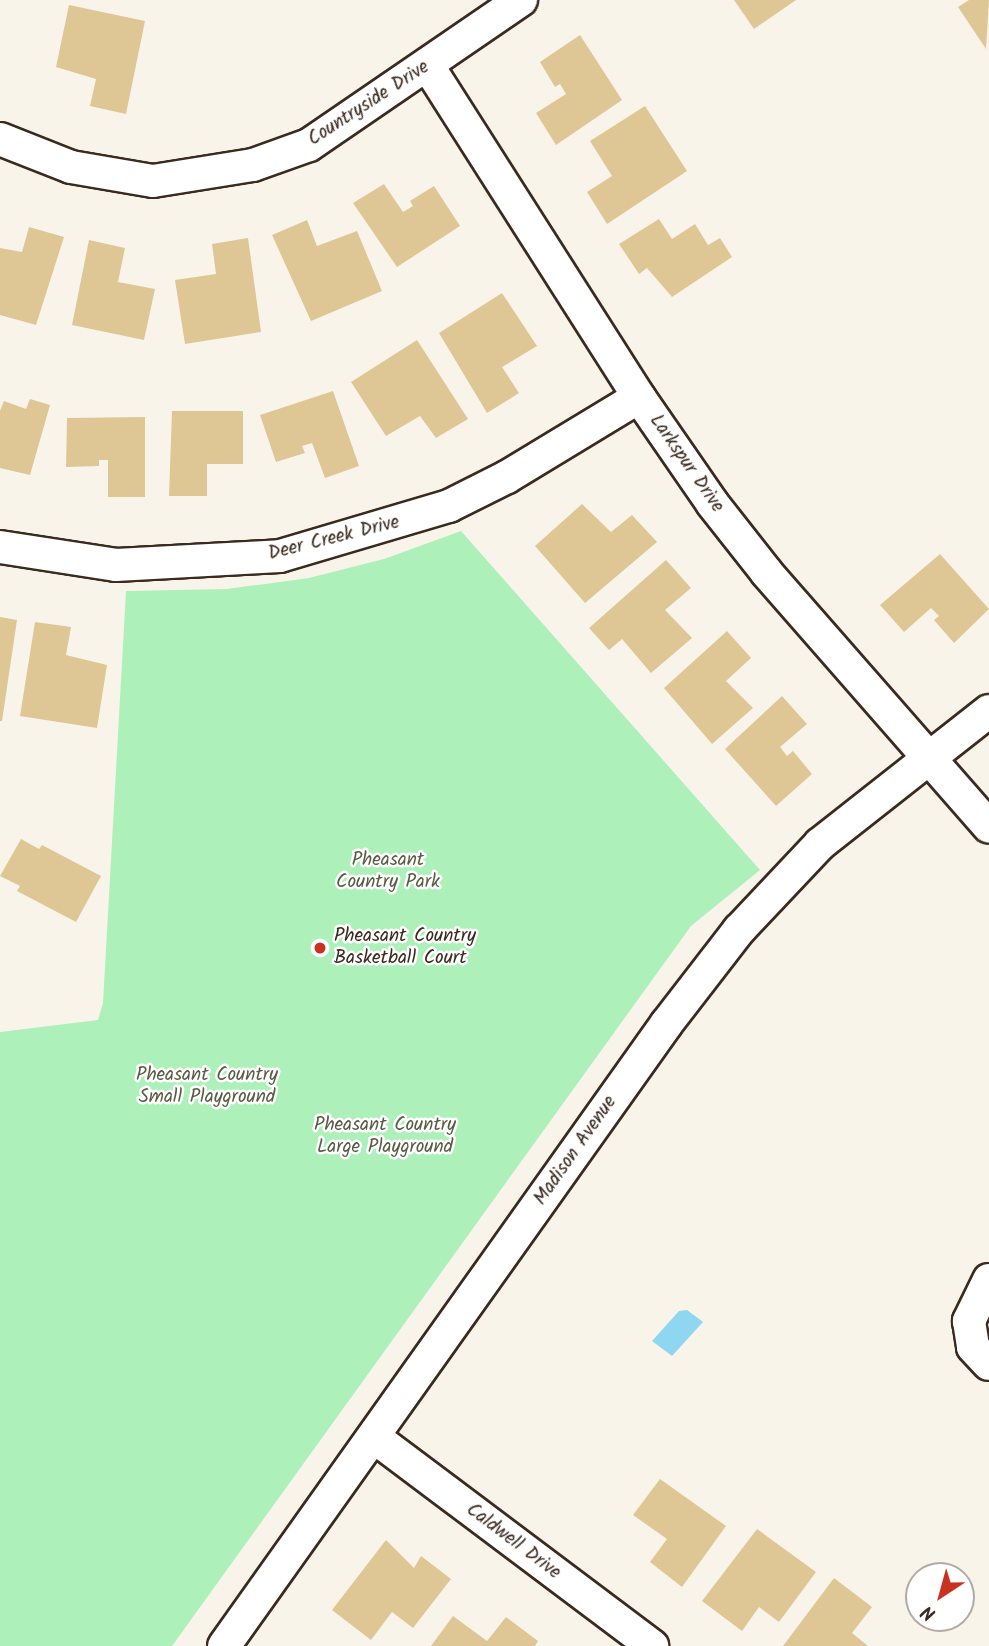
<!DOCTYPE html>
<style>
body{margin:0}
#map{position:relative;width:989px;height:1646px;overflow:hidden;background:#f9f4ea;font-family:Kalam,sans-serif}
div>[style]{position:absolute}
.green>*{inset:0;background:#adf0ba}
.water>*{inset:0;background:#8fd6f0}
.building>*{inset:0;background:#dfc695}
.roads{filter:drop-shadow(2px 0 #3b2a1e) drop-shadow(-2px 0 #3b2a1e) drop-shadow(0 2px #3b2a1e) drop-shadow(0 -2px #3b2a1e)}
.street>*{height:32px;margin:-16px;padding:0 16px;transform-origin:16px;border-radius:16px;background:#fff}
.dots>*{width:19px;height:19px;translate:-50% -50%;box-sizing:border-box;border:4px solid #fff;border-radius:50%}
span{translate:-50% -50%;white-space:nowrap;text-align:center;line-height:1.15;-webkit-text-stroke:5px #fff;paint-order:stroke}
.street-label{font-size:19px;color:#3b2a1e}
.park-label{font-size:19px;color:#585c45}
.poi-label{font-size:19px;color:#3b2a1e}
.left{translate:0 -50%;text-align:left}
.north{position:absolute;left:905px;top:1562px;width:70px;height:70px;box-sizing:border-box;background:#fff;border:2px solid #b1aaa5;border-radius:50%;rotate:216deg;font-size:19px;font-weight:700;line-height:28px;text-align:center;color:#3b2a1e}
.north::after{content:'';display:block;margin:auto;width:24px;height:32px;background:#c8321e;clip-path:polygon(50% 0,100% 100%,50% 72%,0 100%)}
</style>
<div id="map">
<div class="green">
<i style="clip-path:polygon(461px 531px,760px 870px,691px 926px,172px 1646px,0 1646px,0 1032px,98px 1020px,103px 1003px,126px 591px,227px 589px,309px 578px,384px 559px)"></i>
</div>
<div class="water">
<i style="clip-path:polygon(687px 1310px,703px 1322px,672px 1356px,652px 1341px,679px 1311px)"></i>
</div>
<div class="building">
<i style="clip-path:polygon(734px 0,796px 0,754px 29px)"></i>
<i style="clip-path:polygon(969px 0,989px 0,986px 49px,958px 7px)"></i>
<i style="clip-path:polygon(69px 5px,145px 21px,126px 114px,90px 106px,96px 79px,56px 67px)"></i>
<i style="clip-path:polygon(580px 35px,622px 100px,556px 145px,536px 113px,566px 94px,560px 84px,555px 87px,540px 62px)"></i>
<i style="clip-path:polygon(645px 106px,687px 171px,607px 224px,587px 192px,612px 176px,590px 141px)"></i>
<i style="clip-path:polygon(384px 184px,403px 212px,413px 206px,410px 201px,434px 186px,460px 226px,397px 267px,353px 203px)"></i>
<i style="clip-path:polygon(659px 219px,672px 239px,695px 224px,708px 245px,720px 238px,732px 257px,672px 297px,647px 268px,639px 274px,619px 244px)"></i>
<i style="clip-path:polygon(307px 220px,317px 246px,357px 231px,382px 291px,311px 321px,272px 235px)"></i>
<i style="clip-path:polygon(29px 227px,64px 237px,36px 325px,0 315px,0 248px,22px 252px)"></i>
<i style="clip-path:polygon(248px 238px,261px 332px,185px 344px,175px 280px,216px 274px,212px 244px)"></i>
<i style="clip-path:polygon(89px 240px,125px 248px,118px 282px,155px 289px,144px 340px,72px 325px)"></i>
<i style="clip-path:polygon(502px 293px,537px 346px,502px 367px,519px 393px,487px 413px,439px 333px)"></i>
<i style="clip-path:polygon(417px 340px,468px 419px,436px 438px,420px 416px,386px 436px,351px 382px)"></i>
<i style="clip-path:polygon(333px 391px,359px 466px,325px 478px,312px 443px,302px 446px,305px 453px,276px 462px,260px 415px)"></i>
<i style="clip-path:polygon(30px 399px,50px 405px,30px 475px,0 468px,0 411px,4px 401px,26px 409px)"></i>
<i style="clip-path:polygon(172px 411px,243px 411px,243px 464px,207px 464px,207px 496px,169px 496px)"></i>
<i style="clip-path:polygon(145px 417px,145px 497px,108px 497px,108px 460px,99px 460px,99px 466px,66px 467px,67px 418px)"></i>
<i style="clip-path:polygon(582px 504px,611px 532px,632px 515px,657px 542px,585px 603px,535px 546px)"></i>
<i style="clip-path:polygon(940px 554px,989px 609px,954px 643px,934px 620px,939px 616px,931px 608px,904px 632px,880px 605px)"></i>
<i style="clip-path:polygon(666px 560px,691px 588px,665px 610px,692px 638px,651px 673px,622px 639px,609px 650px,589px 628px)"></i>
<i style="clip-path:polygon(0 617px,17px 620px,2px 721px,0 721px)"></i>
<i style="clip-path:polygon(35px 622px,71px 627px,66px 655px,107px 665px,97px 728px,20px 716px)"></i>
<i style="clip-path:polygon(727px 631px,751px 658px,726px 681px,753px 708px,712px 744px,664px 688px)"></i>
<i style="clip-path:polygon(782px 696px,807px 724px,780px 747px,787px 756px,793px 751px,812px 774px,776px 806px,725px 749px)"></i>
<i style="clip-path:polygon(21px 839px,39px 849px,42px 845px,101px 876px,76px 922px,17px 891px,20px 886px,0 876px)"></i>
<i style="clip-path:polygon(660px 1479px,726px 1526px,682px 1587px,650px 1562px,667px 1539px,633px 1515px)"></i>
<i style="clip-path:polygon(757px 1529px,816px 1572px,779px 1622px,759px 1607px,742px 1631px,702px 1601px)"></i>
<i style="clip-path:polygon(386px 1540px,414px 1568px,421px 1556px,451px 1579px,413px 1628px,392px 1612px,371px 1640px,332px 1610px)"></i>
<i style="clip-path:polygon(834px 1578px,872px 1607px,852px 1633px,868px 1646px,783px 1646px)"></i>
<i style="clip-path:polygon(453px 1616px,487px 1641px,506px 1617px,538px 1641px,535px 1646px,431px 1646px)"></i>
</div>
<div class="roads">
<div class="street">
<i style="left:428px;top:66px;width:393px;rotate:57.5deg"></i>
<i style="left:639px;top:397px;width:129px;rotate:55.4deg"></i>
<i style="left:712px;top:503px;width:89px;rotate:51.8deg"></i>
<i style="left:767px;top:573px;width:337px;rotate:48.8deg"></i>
<i style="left:0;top:139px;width:76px;rotate:21.5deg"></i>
<i style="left:71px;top:167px;width:83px;rotate:9.7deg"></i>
<i style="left:153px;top:181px;width:101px;rotate:-9.1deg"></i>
<i style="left:253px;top:165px;width:59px;rotate:-19.7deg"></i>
<i style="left:309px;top:145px;width:257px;rotate:-34.4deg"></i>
<i style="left:0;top:547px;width:117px;rotate:8.8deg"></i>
<i style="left:116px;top:565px;width:164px;rotate:-3.1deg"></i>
<i style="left:280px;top:556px;width:176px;rotate:-16.5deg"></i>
<i style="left:449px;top:506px;width:65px;rotate:-26.6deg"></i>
<i style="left:507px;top:477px;width:154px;rotate:-31.2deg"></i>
<i style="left:989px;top:1280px;width:46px;rotate:116deg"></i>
<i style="left:969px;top:1321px;width:26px;rotate:81deg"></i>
<i style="left:973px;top:1347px;width:23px;rotate:47deg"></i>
<i style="left:374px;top:1437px;width:348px;rotate:36.9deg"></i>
<i style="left:224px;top:1646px;width:764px;rotate:-54.58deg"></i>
<i style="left:667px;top:1023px;width:118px;rotate:-52.3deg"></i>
<i style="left:739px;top:930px;width:118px;rotate:-46.7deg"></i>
<i style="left:820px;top:844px;width:215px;rotate:-38.2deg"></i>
</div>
</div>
<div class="dots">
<i style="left:320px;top:948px;background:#c8321e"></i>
</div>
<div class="street-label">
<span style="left:369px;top:104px;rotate:-33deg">Countryside Drive</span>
<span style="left:686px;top:464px;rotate:55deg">Larkspur Drive</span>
<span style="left:334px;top:539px;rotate:-14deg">Deer Creek Drive</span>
<span style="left:576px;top:1151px;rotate:-55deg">Madison Avenue</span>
<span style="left:513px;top:1542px;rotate:37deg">Caldwell Drive</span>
</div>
<div class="park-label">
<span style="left:388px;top:872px">Pheasant<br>Country Park</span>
<span style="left:207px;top:1087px">Pheasant Country<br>Small Playground</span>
<span style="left:385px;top:1137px">Pheasant Country<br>Large Playground</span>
</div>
<div class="poi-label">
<span class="left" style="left:334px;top:948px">Pheasant Country<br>Basketball Court</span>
</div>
<div class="north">N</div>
</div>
